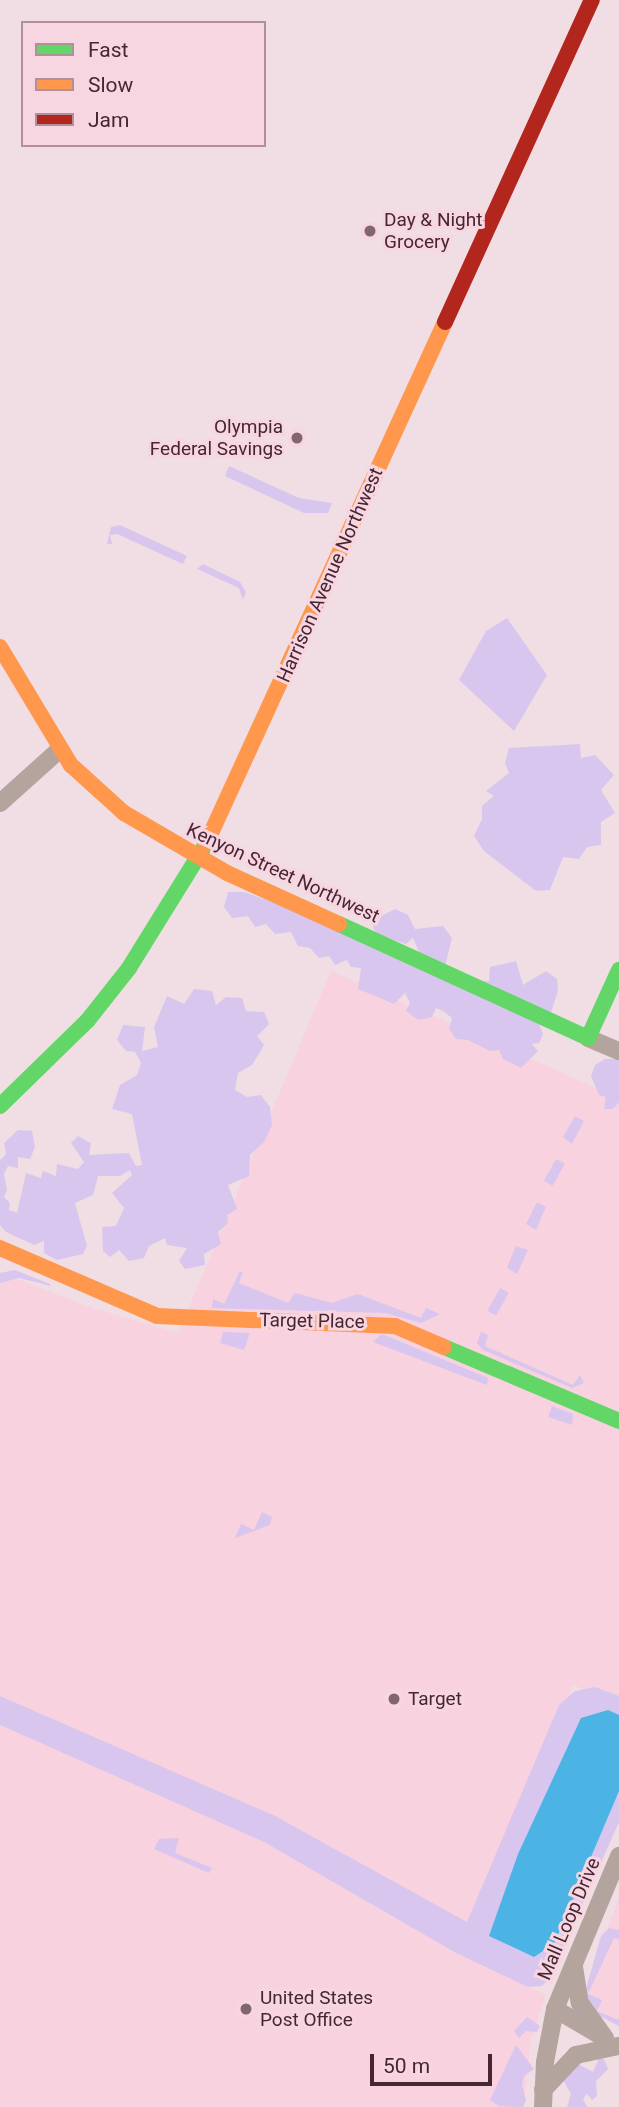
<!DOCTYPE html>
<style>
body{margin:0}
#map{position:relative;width:619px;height:2107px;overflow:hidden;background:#f0dee4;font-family:Roboto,sans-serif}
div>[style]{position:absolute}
.built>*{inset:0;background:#f8d2de}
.green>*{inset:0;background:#d9c6ee;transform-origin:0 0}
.water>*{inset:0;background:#4bb4e5}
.street>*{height:18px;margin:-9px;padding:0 9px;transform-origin:9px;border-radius:9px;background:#b4a49e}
.fast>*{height:16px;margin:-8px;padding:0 8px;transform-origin:8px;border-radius:8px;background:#63d668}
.slow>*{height:16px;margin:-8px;padding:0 8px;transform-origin:8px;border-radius:8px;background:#ff974d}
.jam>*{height:16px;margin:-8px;padding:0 8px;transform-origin:8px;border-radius:8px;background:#b3261e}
.dots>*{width:19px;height:19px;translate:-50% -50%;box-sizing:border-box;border:4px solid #f8d6e1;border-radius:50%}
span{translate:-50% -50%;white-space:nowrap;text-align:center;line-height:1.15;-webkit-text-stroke:6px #f8d6e1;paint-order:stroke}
.poi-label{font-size:19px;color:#452631}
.left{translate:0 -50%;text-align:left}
.right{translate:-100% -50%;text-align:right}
.street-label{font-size:19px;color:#452631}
.legend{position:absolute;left:21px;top:21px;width:245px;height:126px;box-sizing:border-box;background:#f8d6e1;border:2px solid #b0909b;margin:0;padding:9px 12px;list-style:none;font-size:21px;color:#452631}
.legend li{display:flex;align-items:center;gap:14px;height:35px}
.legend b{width:35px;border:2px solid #b0909b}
.scale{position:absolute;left:370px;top:2054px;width:122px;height:32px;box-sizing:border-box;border:4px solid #452631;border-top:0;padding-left:9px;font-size:21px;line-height:24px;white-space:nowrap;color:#452631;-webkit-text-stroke:5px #f8d6e1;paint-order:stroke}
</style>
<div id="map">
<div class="built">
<i style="clip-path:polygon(331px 971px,619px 1098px,619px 1704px,573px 1685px,470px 1933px,0 1722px,0 1272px,89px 1307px,178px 1333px)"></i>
<i style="clip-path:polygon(0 1725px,264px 1842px,456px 1953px,546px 1995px,531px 2039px,523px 2107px,0 2107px)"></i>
<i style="clip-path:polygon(619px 1896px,619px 2025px,583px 2003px)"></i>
</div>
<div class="green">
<i style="clip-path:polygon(229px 466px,299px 498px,332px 503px,328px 513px,304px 513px,225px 476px)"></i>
<i style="clip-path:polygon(120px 525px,187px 556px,183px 564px,117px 534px,110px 535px,112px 544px,107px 544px,111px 527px)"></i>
<i style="clip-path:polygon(203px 564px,240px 582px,246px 592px,243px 600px,239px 588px,197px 569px)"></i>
<i style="clip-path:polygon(507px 618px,547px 675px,514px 731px,459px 680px,486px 631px)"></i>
<i style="clip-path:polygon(580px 744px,581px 758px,595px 755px,614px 775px,601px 790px,615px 813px,601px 822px,601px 845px,587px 847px,579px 859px,563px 857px,550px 890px,536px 891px,484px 851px,474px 836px,482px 819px,482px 806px,494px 796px,486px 791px,509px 773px,505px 763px,509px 748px)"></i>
<i style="clip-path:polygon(228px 892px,244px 892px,419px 952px,413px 938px,406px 944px,376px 934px,371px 921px,395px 909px,408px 915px,415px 929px,443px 926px,452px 938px,442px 979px,489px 981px,490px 967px,516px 961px,523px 985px,546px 971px,557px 979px,558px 991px,551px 1012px,537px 1019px,543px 1034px,539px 1043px,532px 1044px,538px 1051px,521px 1068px,503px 1059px,499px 1050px,490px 1051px,468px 1040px,456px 1039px,449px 1029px,452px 1018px,443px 1011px,436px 1008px,432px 1017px,418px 1020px,406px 1011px,410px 1003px,405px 993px,394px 1004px,358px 989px,361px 968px,351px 967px,347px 960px,335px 965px,329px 956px,319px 958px,310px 948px,298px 946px,291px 932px,275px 934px,266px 924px,255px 927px,248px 916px,232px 918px,224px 907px)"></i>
<i style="clip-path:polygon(194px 989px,212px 991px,216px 1005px,226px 997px,242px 998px,246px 1011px,264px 1012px,269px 1024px,257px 1036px,264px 1045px,252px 1065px,238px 1073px,235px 1090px,247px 1097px,261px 1095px,270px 1107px,272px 1125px,264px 1142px,250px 1155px,249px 1176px,228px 1185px,237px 1209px,227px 1215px,228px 1223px,218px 1232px,221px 1244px,204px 1254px,205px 1265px,185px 1269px,179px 1261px,187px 1248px,167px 1245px,165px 1238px,149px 1246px,144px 1258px,129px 1261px,119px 1250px,110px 1257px,103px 1251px,102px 1227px,116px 1226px,124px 1208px,112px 1193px,132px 1175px,130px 1170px,120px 1176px,98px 1176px,93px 1195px,75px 1203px,87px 1246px,83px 1254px,57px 1260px,44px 1253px,44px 1241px,34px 1245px,6px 1232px,0 1225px,0 1160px,6px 1154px,4px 1143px,18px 1130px,32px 1131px,35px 1147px,30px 1159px,18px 1157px,18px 1168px,8px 1166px,4px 1174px,7px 1190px,4px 1197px,10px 1203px,9px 1210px,17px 1213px,26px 1173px,41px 1178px,43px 1171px,56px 1176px,57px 1164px,78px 1169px,84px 1162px,71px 1143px,78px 1136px,91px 1143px,89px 1155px,129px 1153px,136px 1166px,142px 1165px,132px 1114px,112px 1109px,120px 1085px,137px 1075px,141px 1063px,135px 1052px,126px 1051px,117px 1040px,123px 1025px,145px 1027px,142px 1051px,158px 1047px,154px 1027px,167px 996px,184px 1004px)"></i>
<i style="clip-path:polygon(605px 1059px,619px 1059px,619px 1102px,613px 1109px,604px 1109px,606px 1097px,599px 1095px,591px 1076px,595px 1065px)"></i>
<i style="clip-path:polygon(575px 1116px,584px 1121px,572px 1144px,563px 1137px)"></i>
<i style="left:556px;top:1159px;width:10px;height:25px;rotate:29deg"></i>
<i style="clip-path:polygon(537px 1202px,546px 1207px,536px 1230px,526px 1224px)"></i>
<i style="clip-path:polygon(516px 1246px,528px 1250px,517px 1274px,507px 1268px)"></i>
<i style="clip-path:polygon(15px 1270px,50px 1284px,51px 1286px,19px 1278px,0 1283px,0 1273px)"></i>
<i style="clip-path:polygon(240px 1271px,243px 1273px,239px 1283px,288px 1303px,295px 1293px,332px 1303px,358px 1294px,421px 1318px,426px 1308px,440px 1314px,421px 1323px,385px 1313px,212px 1308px,213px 1299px,224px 1304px)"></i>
<i style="left:500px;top:1288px;width:10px;height:26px;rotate:29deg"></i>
<i style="clip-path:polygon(223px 1332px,250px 1333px,244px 1350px,220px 1343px)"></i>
<i style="clip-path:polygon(481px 1332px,488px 1335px,485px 1346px,573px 1385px,580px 1375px,584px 1383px,572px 1388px,483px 1350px,477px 1343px)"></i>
<i style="clip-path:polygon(382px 1334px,488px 1378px,487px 1385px,373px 1342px)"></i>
<i style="clip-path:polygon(552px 1406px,573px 1414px,572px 1425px,548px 1417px)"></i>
<i style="clip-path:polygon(262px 1512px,272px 1517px,270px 1525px,235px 1538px,241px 1524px,254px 1530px)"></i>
<i style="clip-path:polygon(595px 1687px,619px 1696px,619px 1822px,550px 1978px,542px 1986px,528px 1987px,456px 1953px,264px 1842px,0 1725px,0 1696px,275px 1816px,467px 1922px,559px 1705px,575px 1691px)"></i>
<i style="clip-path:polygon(179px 1838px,175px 1853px,212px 1868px,209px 1873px,154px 1849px,159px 1839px)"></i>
<i style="clip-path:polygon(609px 1928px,619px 1930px,619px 1939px,614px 1938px,588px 1994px,602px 2000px,597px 2011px,619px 2020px,619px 2026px,598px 2015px,583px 1999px,601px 1936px)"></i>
<i style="clip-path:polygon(527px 2017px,540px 2026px,537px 2032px,526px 2031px,519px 2038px,514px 2031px)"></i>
<i style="clip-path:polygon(516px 2045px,534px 2069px,524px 2076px,522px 2085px,526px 2100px,523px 2107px,499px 2106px,490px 2100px)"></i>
<i style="clip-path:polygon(599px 2058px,604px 2059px,608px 2069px,596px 2081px,597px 2096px,592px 2100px,587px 2094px,583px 2099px,587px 2107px,567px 2107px,571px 2094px,563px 2080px,578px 2064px,593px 2072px)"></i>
</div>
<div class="water">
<i style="clip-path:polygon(608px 1710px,619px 1715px,619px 1791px,554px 1944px,534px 1957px,489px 1936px,518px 1854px,581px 1718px)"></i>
</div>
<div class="street">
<i style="left:0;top:803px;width:79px;rotate:-41.9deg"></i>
<i style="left:588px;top:1038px;width:34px;rotate:23deg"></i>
<i style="left:574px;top:1967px;width:36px;rotate:81deg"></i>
<i style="left:580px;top:2003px;width:43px;rotate:54.5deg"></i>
<i style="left:555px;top:2009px;width:50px;rotate:30.2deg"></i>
<i style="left:543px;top:2090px;width:48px;rotate:-46.7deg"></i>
<i style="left:576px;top:2055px;width:43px;rotate:-12.1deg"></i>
<i style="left:543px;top:2107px;width:45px;rotate:-87.5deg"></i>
<i style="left:545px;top:2062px;width:54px;rotate:-79.3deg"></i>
<i style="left:555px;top:2009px;width:166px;rotate:-67.3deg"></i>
</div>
<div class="fast">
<i style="left:339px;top:924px;width:274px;rotate:24.6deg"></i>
<i style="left:588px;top:1038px;width:75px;rotate:-65.5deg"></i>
<i style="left:0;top:1106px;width:123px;rotate:-44.3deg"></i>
<i style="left:88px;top:1020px;width:66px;rotate:-51.7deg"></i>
<i style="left:129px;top:968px;width:146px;rotate:-58.2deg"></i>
<i style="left:444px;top:1347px;width:190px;rotate:22.9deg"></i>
</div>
<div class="slow">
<i style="left:0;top:647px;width:138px;rotate:59deg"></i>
<i style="left:71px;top:765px;width:72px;rotate:42.2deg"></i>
<i style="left:124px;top:813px;width:119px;rotate:30.2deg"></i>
<i style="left:227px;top:873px;width:123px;rotate:24.5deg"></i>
<i style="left:206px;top:844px;width:574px;rotate:-65.4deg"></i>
<i style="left:0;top:1248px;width:171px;rotate:23.4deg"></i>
<i style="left:157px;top:1316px;width:238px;rotate:2.4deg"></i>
<i style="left:395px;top:1326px;width:53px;rotate:23.2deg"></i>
</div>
<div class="jam">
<i style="left:445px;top:322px;width:354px;rotate:-65.5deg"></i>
</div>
<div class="dots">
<i style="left:370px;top:231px;background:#816670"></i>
<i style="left:297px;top:438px;background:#816670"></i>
<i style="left:394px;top:1699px;background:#816670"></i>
<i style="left:246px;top:2009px;background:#816670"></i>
</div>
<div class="poi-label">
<span class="left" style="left:384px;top:231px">Day &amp; Night<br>Grocery</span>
<span class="right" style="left:283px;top:438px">Olympia<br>Federal Savings</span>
<span class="left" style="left:408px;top:1699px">Target</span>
<span class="left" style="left:260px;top:2009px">United States<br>Post Office</span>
</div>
<div class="street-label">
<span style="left:330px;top:575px;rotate:-66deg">Harrison Avenue Northwest</span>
<span style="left:283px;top:873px;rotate:25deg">Kenyon Street Northwest</span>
<span style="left:312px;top:1321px;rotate:1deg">Target Place</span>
<span style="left:569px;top:1919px;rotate:-67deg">Mall Loop Drive</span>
</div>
<ul class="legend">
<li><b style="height:9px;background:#63d668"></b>Fast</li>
<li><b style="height:9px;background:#ff974d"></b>Slow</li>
<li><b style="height:9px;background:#b3261e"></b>Jam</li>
</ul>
<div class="scale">50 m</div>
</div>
